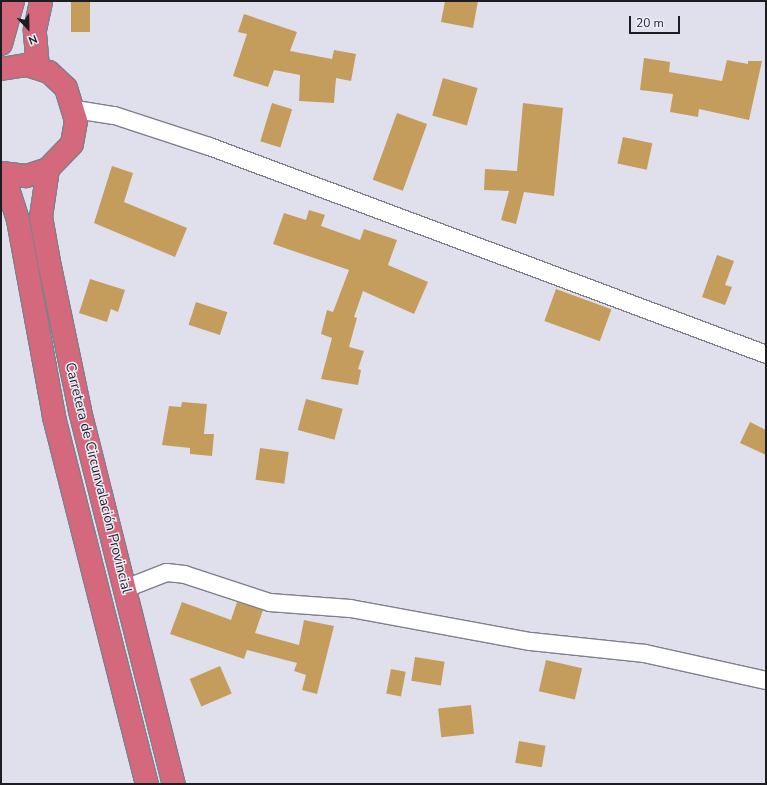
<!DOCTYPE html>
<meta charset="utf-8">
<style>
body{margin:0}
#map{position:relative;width:767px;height:785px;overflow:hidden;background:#dfe0eb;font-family:"Nunito Sans",sans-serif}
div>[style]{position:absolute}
.building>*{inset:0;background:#c49d5d;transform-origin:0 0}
.roads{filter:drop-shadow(1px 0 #7f7f8a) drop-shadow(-1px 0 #7f7f8a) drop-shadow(0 1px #7f7f8a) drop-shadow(0 -1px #7f7f8a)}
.minor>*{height:17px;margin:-8.5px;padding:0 8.5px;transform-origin:8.5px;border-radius:8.5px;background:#fff}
.highway>*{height:22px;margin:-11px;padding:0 11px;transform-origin:11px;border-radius:11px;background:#d4687d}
span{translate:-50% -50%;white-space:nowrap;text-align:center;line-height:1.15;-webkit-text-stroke:3px #ededf9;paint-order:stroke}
.street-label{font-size:14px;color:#1d1d21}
.frame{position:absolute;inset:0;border:2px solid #1d1d21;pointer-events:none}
.north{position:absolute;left:8px;top:8px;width:40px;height:40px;-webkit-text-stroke:3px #ededf9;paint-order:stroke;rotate:158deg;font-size:11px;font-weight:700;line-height:16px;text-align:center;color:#1d1d21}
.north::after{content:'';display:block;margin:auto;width:14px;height:18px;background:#1d1d21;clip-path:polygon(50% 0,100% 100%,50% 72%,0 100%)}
.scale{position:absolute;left:629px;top:16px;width:51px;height:18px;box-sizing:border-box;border:2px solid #1d1d21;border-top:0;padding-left:5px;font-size:12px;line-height:14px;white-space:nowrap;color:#1d1d21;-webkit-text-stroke:3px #ededf9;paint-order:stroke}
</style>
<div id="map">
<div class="building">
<i style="left:71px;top:1px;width:19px;height:31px"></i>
<i style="clip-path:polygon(445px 1px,478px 1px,473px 28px,441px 22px)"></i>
<i style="clip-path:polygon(244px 14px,297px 32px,290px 51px,332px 59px,334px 50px,356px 54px,351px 81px,336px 78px,334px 103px,299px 101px,300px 75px,274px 70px,268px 87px,233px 76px,247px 34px,238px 32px)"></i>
<i style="clip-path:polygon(644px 58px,670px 62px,669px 72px,722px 81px,727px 60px,748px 64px,748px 61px,762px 61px,749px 120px,699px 109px,698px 117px,670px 112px,673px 94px,640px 90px)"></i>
<i style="left:443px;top:78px;width:36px;height:39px;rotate:16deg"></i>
<i style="left:272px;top:103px;width:21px;height:40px;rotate:17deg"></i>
<i style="clip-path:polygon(523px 103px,563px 108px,554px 196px,524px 192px,516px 224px,501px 220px,509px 191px,484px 190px,485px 169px,517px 171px)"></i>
<i style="left:397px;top:113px;width:32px;height:71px;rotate:20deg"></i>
<i style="left:623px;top:137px;width:30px;height:27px;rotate:12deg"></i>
<i style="clip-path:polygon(112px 166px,133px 173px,124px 202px,187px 228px,175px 257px,94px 223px)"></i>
<i style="clip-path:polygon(309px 210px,325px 215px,321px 226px,360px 240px,364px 229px,397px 240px,388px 265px,428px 282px,414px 314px,363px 291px,354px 317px,357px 318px,349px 347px,364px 351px,358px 369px,361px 370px,358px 385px,321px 379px,332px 338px,321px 334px,327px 310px,333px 312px,349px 270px,273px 244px,284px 213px,306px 220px)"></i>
<i style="clip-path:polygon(717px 255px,734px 261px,725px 285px,732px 287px,725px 305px,702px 297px)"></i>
<i style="clip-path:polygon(90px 279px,125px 290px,118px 312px,111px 309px,107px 322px,79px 313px)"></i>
<i style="left:556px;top:289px;width:59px;height:34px;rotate:20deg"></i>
<i style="left:196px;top:302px;width:33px;height:24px;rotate:18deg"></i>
<i style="left:306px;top:399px;width:38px;height:32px;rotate:15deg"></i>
<i style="clip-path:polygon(182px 402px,207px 404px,204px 434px,214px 434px,212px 456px,190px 454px,190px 448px,162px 445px,169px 406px,181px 407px)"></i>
<i style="clip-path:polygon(750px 422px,766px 430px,766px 455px,740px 443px)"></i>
<i style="left:260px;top:448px;width:29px;height:32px;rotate:8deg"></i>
<i style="clip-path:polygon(182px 602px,231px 620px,237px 602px,263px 610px,255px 633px,299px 645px,304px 620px,334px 626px,317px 694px,302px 690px,306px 675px,294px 671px,297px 663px,247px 650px,244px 659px,170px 634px)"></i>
<i style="left:415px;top:657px;width:30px;height:24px;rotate:9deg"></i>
<i style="left:546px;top:660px;width:37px;height:32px;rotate:13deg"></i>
<i style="left:220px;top:666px;width:30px;height:33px;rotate:67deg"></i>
<i style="left:391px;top:669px;width:15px;height:25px;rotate:11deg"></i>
<i style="left:471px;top:705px;width:29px;height:33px;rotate:84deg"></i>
<i style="left:519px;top:741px;width:27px;height:22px;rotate:10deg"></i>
</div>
<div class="roads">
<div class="minor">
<i style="left:75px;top:109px;width:39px;rotate:9deg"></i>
<i style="left:114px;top:115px;width:100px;rotate:18.1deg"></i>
<i style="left:209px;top:146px;width:595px;rotate:20.48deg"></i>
<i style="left:125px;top:588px;width:44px;rotate:-21.3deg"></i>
<i style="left:166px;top:572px;width:18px;rotate:6deg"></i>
<i style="left:184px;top:574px;width:89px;rotate:18.2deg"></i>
<i style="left:269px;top:602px;width:81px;rotate:4.2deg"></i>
<i style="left:350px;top:608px;width:183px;rotate:10.4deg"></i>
<i style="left:530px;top:641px;width:115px;rotate:6deg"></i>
<i style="left:644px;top:653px;width:125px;rotate:12.5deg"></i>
</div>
<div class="highway">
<i style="left:1px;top:44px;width:45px;rotate:-74.4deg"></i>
<i style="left:38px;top:68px;width:38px;rotate:-95deg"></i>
<i style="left:35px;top:30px;width:30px;rotate:-78deg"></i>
<i style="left:1px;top:69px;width:26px;rotate:-9deg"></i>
<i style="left:27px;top:65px;width:23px;rotate:18deg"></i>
<i style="left:49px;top:72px;width:23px;rotate:43deg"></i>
<i style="left:66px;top:88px;width:34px;rotate:73deg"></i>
<i style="left:76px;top:121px;width:23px;rotate:100deg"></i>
<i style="left:72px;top:144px;width:35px;rotate:134deg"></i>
<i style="left:48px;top:169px;width:23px;rotate:162deg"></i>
<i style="left:26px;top:176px;width:25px;rotate:-173deg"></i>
<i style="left:48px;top:169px;width:49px;rotate:98.3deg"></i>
<i style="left:41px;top:217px;width:46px;rotate:79.9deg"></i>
<i style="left:49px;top:262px;width:152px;rotate:78.2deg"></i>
<i style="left:80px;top:411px;width:385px;rotate:75.9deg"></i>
<i style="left:3px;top:173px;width:49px;rotate:72.3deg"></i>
<i style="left:18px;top:220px;width:200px;rotate:79.6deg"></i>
<i style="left:54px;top:417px;width:379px;rotate:75.8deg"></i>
</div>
</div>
<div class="street-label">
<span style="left:98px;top:478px;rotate:76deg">Carretera de Circunvalación Provincial</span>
</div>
<div class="frame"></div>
<div class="north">N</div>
<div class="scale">20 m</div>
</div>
